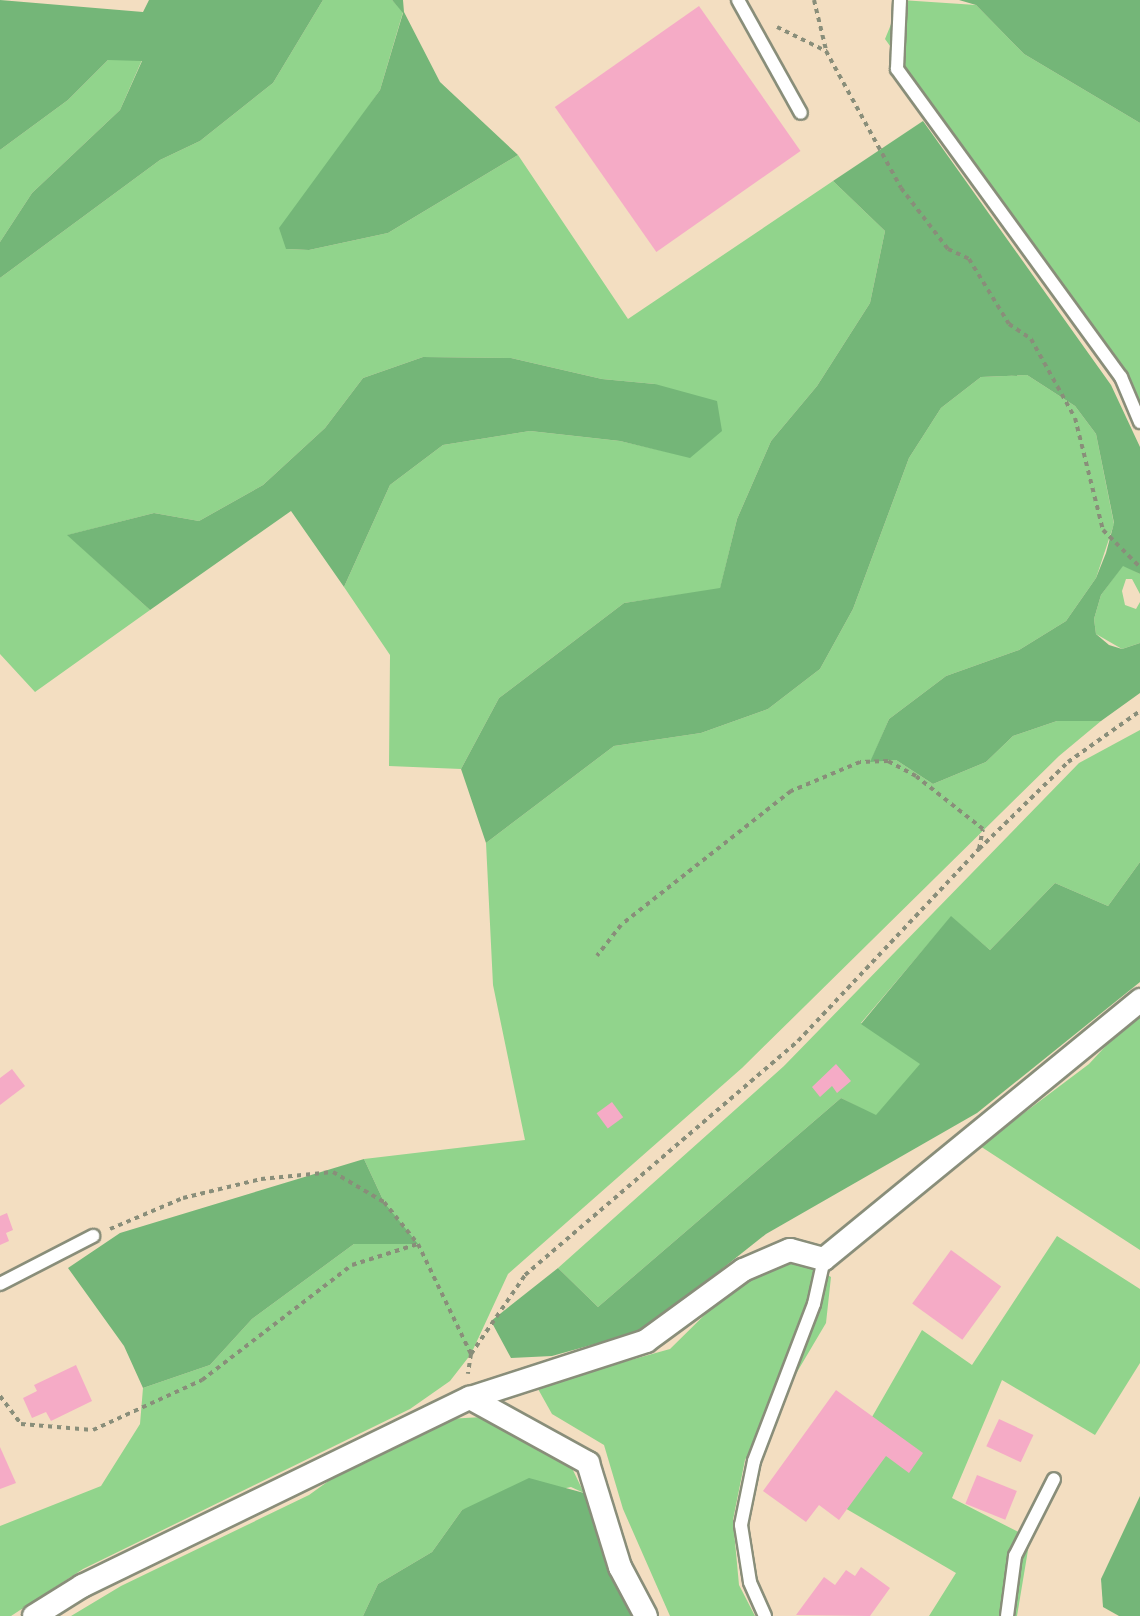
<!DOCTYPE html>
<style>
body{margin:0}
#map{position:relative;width:1140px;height:1616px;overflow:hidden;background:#f3dec1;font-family:Mynerve,sans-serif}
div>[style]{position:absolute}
.green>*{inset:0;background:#91d48c}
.forest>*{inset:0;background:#74b678}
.building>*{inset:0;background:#f5abc6;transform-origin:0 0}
.path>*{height:4px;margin-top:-2px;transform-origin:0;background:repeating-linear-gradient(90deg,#898e7a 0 4.5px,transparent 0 9px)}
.roads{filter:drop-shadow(2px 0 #898e7a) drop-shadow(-2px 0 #898e7a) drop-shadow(0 2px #898e7a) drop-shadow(0 -2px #898e7a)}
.lane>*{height:12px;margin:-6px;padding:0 6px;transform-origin:6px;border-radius:6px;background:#fff}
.street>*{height:22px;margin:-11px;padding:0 11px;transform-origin:11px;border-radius:11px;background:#fff}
span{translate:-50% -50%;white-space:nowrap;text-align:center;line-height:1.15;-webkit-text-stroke:6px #fcf5e5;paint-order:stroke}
</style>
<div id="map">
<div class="green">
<i style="clip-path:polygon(323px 0,392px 0,403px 12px,380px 90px,343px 143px,286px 249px,309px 250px,388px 233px,518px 155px,628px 319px,833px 181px,885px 231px,870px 303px,817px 386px,771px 441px,737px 519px,720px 589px,624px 603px,499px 698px,461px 769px,389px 766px,390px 655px,344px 587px,390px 485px,443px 445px,530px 431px,620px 441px,690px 457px,655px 384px,602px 379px,511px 358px,423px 357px,363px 378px,325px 428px,263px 485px,199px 521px,154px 513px,68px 535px,150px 610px,35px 692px,0 654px,0 278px,160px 160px,200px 141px,273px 83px)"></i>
<i style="clip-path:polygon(901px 0,976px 5px,1024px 54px,1140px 123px,1140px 403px,1126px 372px,885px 39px)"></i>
<i style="clip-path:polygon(108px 60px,142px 60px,120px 110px,32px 193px,0 242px,0 150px,68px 100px)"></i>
<i style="clip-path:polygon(1027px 375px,1075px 406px,1096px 434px,1114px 524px,1096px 578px,1066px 621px,1019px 650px,946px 676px,889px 719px,871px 761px,896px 760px,933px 784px,986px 762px,1013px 736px,1057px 721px,1101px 721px,1059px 756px,742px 1068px,508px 1274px,471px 1354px,450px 1381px,410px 1409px,83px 1569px,11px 1616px,0 1616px,0 1526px,101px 1486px,140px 1424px,143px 1388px,210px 1365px,252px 1319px,354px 1244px,417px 1244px,384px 1202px,364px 1159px,525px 1140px,493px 985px,486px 843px,614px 746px,701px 733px,768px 709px,820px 669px,853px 609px,909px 458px,941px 408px,981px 377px)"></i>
<i style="clip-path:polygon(1123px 565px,1140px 574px,1140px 594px,1132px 579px,1126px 579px,1122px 591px,1125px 605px,1136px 609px,1140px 602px,1140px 643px,1122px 649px,1096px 634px,1094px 619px,1101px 595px)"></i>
<i style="clip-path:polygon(1140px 730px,1140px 862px,1108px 906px,1055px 883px,990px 950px,951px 917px,861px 1023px,921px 1064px,876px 1116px,841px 1098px,598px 1307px,558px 1268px,784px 1066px,1079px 763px)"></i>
<i style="clip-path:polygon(1140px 1009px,1140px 1250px,980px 1146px,1089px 1064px)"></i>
<i style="clip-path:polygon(1057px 1236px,1140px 1289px,1140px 1363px,1095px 1435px,1002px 1380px,952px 1498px,1030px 1538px,1017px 1616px,929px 1616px,956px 1573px,826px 1497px,922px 1330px,972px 1365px)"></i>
<i style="clip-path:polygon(801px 1259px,831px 1277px,826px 1323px,745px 1460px,733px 1520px,739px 1585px,755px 1616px,670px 1616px,623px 1509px,604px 1445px,552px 1414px,533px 1380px,584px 1373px,670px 1349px,733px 1287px)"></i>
<i style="clip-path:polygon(517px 1415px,570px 1464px,584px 1493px,571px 1487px,462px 1510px,432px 1552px,378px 1584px,363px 1616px,71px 1616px,121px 1586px,309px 1495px,376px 1447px,447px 1419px)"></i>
</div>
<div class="forest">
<i style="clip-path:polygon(0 0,143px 12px,149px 0,323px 0,273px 83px,200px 141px,160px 160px,0 278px,0 242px,32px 193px,120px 110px,142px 61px,108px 60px,68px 100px,0 150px)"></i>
<i style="clip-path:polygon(392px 0,403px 0,404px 12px,440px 82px,518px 155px,388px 233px,309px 250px,286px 249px,279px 228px,380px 90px,403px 13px)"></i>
<i style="clip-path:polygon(959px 0,1140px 0,1140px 123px,1024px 54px,976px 5px)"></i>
<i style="clip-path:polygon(923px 121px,1111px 385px,1140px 447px,1140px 574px,1123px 566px,1101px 595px,1094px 619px,1096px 634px,1109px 645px,1122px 649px,1140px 643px,1140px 693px,1101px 721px,1057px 721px,1013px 736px,986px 762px,933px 784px,896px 760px,870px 762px,889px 719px,946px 676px,1019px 650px,1066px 621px,1096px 578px,1106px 553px,1114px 523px,1096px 434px,1075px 406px,1027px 375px,981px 377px,941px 408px,909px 458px,853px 609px,820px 669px,768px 709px,701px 733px,614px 746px,486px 843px,461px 769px,499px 698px,624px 603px,720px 588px,737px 519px,771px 441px,817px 386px,870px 303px,885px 231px,833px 181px)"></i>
<i style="clip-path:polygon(423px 357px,511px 358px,602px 379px,655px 384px,717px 401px,722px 431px,690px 458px,620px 441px,530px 431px,443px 445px,390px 485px,344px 587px,291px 511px,150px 610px,67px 535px,154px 513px,199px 521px,263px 485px,325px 428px,363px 378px)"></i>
<i style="clip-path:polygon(1140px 862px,1140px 982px,977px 1113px,766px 1234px,645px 1330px,552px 1356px,511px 1358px,491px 1321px,558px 1268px,598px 1307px,841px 1098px,876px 1115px,920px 1064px,861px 1024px,951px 916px,990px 950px,1055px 883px,1108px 906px)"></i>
<i style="clip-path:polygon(364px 1159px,384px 1202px,418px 1244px,354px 1244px,252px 1319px,210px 1365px,143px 1388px,124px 1346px,68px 1268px,120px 1233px)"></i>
<i style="clip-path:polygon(529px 1478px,584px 1493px,631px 1616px,363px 1616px,378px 1584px,432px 1552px,462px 1510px)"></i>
<i style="clip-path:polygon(1140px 1496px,1140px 1616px,1119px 1616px,1103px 1607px,1101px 1579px)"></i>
</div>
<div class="building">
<i style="left:699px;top:6px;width:177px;height:176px;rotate:55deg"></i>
<i style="clip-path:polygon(836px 1064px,851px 1081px,837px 1093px,832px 1086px,820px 1097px,812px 1087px)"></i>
<i style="clip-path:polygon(12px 1069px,25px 1086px,0 1105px,0 1078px)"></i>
<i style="left:612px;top:1102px;width:19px;height:19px;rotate:54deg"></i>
<i style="clip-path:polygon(7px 1213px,13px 1230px,6px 1233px,9px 1241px,0 1245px,0 1216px)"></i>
<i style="left:951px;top:1250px;width:62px;height:66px;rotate:36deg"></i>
<i style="clip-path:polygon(76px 1365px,92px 1401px,51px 1421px,46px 1412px,32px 1418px,23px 1398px,37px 1391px,34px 1385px)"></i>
<i style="clip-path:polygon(836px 1390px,923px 1453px,909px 1473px,886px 1456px,839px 1520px,819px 1505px,806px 1522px,763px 1491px)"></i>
<i style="left:999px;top:1419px;width:38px;height:30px;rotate:25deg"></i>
<i style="clip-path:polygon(0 1447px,16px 1483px,0 1489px)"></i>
<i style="left:977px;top:1475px;width:43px;height:31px;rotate:22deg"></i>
<i style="clip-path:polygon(861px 1567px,890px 1588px,870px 1616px,796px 1615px,824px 1577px,835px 1585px,846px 1570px,855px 1576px)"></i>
</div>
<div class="path">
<i style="left:814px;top:0;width:51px;rotate:76.5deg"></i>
<i style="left:777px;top:27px;width:55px;rotate:26.1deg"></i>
<i style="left:826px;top:51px;width:156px;rotate:61.3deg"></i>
<i style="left:901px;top:188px;width:77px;rotate:52.4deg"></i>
<i style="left:948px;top:249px;width:23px;rotate:25deg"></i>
<i style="left:969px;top:259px;width:76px;rotate:58.4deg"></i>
<i style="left:1009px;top:324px;width:27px;rotate:34deg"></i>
<i style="left:1031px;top:339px;width:90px;rotate:60.9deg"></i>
<i style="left:1075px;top:418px;width:115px;rotate:76deg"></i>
<i style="left:1103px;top:530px;width:52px;rotate:45deg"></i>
<i style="left:979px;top:849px;width:124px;rotate:-44.3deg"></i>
<i style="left:1068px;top:762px;width:88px;rotate:-35.3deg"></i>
<i style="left:110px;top:1229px;width:79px;rotate:-23deg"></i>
<i style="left:183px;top:1198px;width:80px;rotate:-13.7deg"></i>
<i style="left:261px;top:1179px;width:72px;rotate:-5.6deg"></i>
<i style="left:333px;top:1172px;width:59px;rotate:30.5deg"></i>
<i style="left:384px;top:1202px;width:54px;rotate:51deg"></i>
<i style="left:418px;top:1244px;width:122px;rotate:64.3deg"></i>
<i style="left:471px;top:1354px;width:20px;rotate:99deg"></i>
<i style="left:471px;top:1354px;width:96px;rotate:-55.6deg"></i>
<i style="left:525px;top:1275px;width:360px;rotate:-40.6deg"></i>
<i style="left:798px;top:1041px;width:264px;rotate:-46.7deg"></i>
<i style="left:979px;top:849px;width:20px;rotate:-79deg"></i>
<i style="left:983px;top:829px;width:85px;rotate:-141.7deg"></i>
<i style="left:916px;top:776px;width:32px;rotate:-152deg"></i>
<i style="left:888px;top:761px;width:28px;rotate:178deg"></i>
<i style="left:860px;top:762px;width:75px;rotate:157.2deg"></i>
<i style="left:791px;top:791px;width:216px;rotate:141.8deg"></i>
<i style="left:621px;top:925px;width:39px;rotate:128deg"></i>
<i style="left:0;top:1396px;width:35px;rotate:53deg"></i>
<i style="left:21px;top:1424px;width:72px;rotate:4.8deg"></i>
<i style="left:93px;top:1430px;width:120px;rotate:-24.6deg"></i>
<i style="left:202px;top:1380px;width:189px;rotate:-37.5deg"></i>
<i style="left:352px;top:1265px;width:69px;rotate:-17.7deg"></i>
</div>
<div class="roads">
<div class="lane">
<i style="left:738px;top:0;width:129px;rotate:60.9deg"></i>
<i style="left:900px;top:0;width:69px;rotate:92.5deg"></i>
<i style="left:897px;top:69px;width:381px;rotate:54deg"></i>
<i style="left:1121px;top:377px;width:49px;rotate:67.1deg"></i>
<i style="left:0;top:1284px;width:105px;rotate:-27.3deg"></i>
<i style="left:765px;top:1616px;width:37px;rotate:-114deg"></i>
<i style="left:750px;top:1582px;width:58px;rotate:-99deg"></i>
<i style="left:741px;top:1525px;width:65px;rotate:-78.5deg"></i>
<i style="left:754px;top:1461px;width:168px;rotate:-69.1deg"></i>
<i style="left:814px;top:1304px;width:46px;rotate:-77.5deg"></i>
<i style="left:1007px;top:1616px;width:61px;rotate:-82.4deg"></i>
<i style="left:1015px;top:1556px;width:86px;rotate:-63.1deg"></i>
</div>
<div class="street">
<i style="left:470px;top:1398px;width:185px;rotate:-17.9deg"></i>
<i style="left:646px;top:1341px;width:120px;rotate:-36.2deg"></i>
<i style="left:743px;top:1270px;width:51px;rotate:-23.1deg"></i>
<i style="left:790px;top:1250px;width:35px;rotate:15deg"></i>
<i style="left:824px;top:1259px;width:409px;rotate:-39.3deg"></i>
<i style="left:34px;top:1616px;width:57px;rotate:-32deg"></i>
<i style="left:82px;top:1586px;width:431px;rotate:-25.9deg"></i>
<i style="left:470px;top:1398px;width:135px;rotate:28.8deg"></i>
<i style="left:588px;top:1463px;width:109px;rotate:72.9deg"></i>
<i style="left:620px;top:1567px;width:55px;rotate:62deg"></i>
</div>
</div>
</div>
